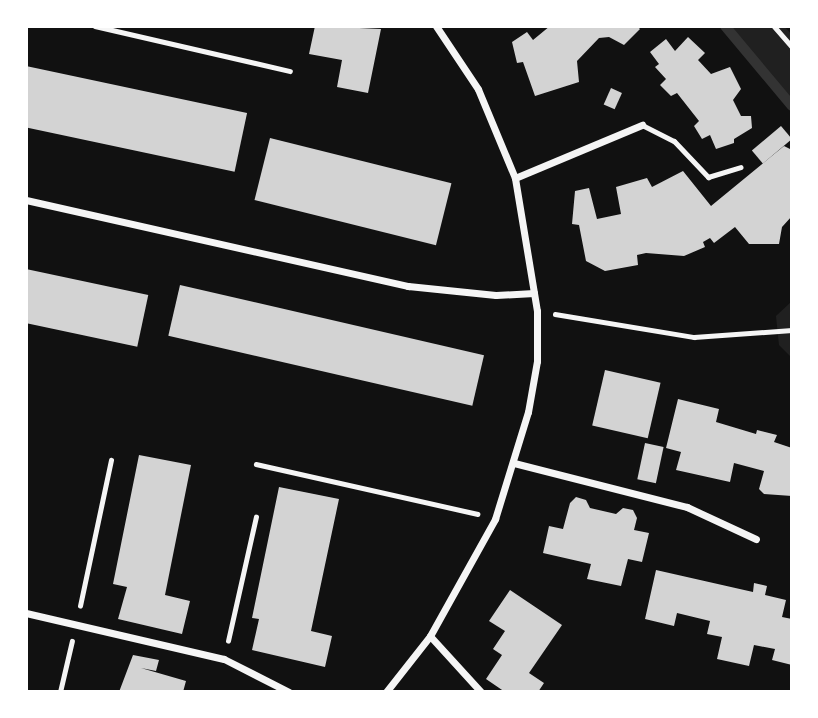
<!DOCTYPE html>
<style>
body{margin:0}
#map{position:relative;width:818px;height:718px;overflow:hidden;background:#111;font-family:Karla,sans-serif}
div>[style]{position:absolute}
.green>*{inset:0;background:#202020}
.stream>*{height:10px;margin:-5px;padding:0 5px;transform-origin:5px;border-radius:5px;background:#333}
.building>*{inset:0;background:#d3d3d3;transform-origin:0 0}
.path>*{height:4.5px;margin:-2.25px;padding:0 2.25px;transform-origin:2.25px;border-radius:2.25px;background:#f5f5f5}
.service>*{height:5px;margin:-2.5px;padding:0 2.5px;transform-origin:2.5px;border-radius:2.5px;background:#f5f5f5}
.minor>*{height:7px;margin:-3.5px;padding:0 3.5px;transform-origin:3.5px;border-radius:3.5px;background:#f5f5f5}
span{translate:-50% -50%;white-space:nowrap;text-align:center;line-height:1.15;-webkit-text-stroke:6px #fff;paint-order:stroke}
.frame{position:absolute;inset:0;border:28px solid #fff;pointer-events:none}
</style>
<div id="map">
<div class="green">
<i style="clip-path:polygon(725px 26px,784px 26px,792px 35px,792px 103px)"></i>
<i style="clip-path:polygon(792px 301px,792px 358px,779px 345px,776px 316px)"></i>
</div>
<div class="stream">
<i style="left:725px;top:26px;width:104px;rotate:50.1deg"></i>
</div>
<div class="building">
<i style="clip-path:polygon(315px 26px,381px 29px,368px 93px,337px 87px,342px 60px,309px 54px)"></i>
<i style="clip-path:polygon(550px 26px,637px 26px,640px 29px,624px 45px,609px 37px,599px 38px,577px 61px,579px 82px,535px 96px,523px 62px,517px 63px,512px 42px,527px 32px,533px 40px)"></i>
<i style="clip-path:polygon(688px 37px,705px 53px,698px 60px,711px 74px,730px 67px,741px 89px,733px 100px,741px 116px,751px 116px,752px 128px,734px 139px,734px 143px,716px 149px,710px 135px,702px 139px,694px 126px,699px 121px,677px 93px,671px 96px,660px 85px,666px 79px,655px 67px,659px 64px,650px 52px,666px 39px,675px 51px)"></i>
<i style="left:26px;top:66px;width:226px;height:60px;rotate:12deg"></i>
<i style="left:611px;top:88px;width:12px;height:18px;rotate:24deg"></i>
<i style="left:781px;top:126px;width:17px;height:38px;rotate:50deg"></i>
<i style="left:270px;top:138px;width:187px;height:64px;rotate:14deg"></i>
<i style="clip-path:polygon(784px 146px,792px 150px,792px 216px,782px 227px,779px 244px,749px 244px,735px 227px,714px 243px,710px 238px,703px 242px,705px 247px,684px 256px,646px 253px,637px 255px,638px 265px,605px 271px,586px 261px,579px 225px,572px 224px,575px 191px,589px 188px,597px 219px,621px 214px,616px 187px,647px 178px,652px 187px,683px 171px,711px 206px)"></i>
<i style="left:26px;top:269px;width:125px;height:53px;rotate:12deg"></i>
<i style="left:180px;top:285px;width:312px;height:52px;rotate:13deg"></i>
<i style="left:605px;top:370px;width:57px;height:57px;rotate:13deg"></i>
<i style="clip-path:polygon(678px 399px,719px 409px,716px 422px,756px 434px,757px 430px,777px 435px,774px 442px,792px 448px,792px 496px,764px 494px,759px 489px,764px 471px,734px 463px,730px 482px,676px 470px,681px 452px,666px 448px)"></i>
<i style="left:645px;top:443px;width:19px;height:37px;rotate:12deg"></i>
<i style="clip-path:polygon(139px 455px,191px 465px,165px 595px,190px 601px,182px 634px,118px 619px,127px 587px,113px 584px)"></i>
<i style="clip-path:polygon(279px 487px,339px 499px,311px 631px,332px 636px,325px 667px,252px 650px,259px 619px,252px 618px)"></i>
<i style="clip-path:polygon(576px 497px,586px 500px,590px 508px,616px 514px,623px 508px,633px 510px,637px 518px,634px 530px,649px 533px,642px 562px,628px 559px,621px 586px,587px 579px,591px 564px,543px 553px,549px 526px,563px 529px,570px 503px)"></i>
<i style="clip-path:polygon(656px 570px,753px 592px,754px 583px,767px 586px,765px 595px,786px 600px,782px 617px,792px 619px,792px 665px,772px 660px,775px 649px,754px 645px,749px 666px,717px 659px,722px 637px,707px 634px,710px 621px,677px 613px,674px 626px,645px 619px)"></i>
<i style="clip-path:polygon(510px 590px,562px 625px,529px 673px,544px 683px,538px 692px,505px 692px,486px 679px,502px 655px,493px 649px,505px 631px,489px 621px)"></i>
<i style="clip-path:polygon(133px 655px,159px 660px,156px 671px,141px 668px,186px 681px,183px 692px,119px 692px)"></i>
</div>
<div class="path">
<i style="left:95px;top:26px;width:200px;rotate:13deg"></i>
<i style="left:774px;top:26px;width:28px;rotate:49deg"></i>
<i style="left:555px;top:314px;width:141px;rotate:9.4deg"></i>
<i style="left:694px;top:337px;width:98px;rotate:-4.1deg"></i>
<i style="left:256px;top:464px;width:227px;rotate:12.7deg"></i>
<i style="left:80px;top:606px;width:149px;rotate:-78deg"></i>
<i style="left:228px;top:641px;width:127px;rotate:-77.3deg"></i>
<i style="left:60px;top:692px;width:52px;rotate:-76.8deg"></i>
</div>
<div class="service">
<i style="left:642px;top:125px;width:36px;rotate:27deg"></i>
<i style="left:674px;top:141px;width:50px;rotate:46.6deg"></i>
<i style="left:708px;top:177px;width:34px;rotate:-17deg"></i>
</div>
<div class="minor">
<i style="left:515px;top:178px;width:138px;rotate:-22.7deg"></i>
<i style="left:26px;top:200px;width:392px;rotate:12.7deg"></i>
<i style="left:408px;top:286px;width:88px;rotate:5.8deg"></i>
<i style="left:496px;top:295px;width:38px;rotate:-3deg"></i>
<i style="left:514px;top:463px;width:179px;rotate:14.3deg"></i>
<i style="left:687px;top:507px;width:76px;rotate:24.9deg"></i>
<i style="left:26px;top:613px;width:203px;rotate:13.1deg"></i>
<i style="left:224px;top:659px;width:73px;rotate:26.9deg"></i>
<i style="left:430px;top:636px;width:76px;rotate:47.7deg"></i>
<i style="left:386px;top:692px;width:71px;rotate:-51.8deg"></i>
<i style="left:430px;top:636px;width:134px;rotate:-60.9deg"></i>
<i style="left:495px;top:519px;width:112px;rotate:-72.9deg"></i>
<i style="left:528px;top:412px;width:52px;rotate:-80deg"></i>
<i style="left:537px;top:361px;width:50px;rotate:-90deg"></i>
<i style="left:537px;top:311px;width:135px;rotate:-99.4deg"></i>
<i style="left:515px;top:178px;width:96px;rotate:-112.6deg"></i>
<i style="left:478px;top:89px;width:76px;rotate:-123.7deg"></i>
</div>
<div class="frame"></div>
</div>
